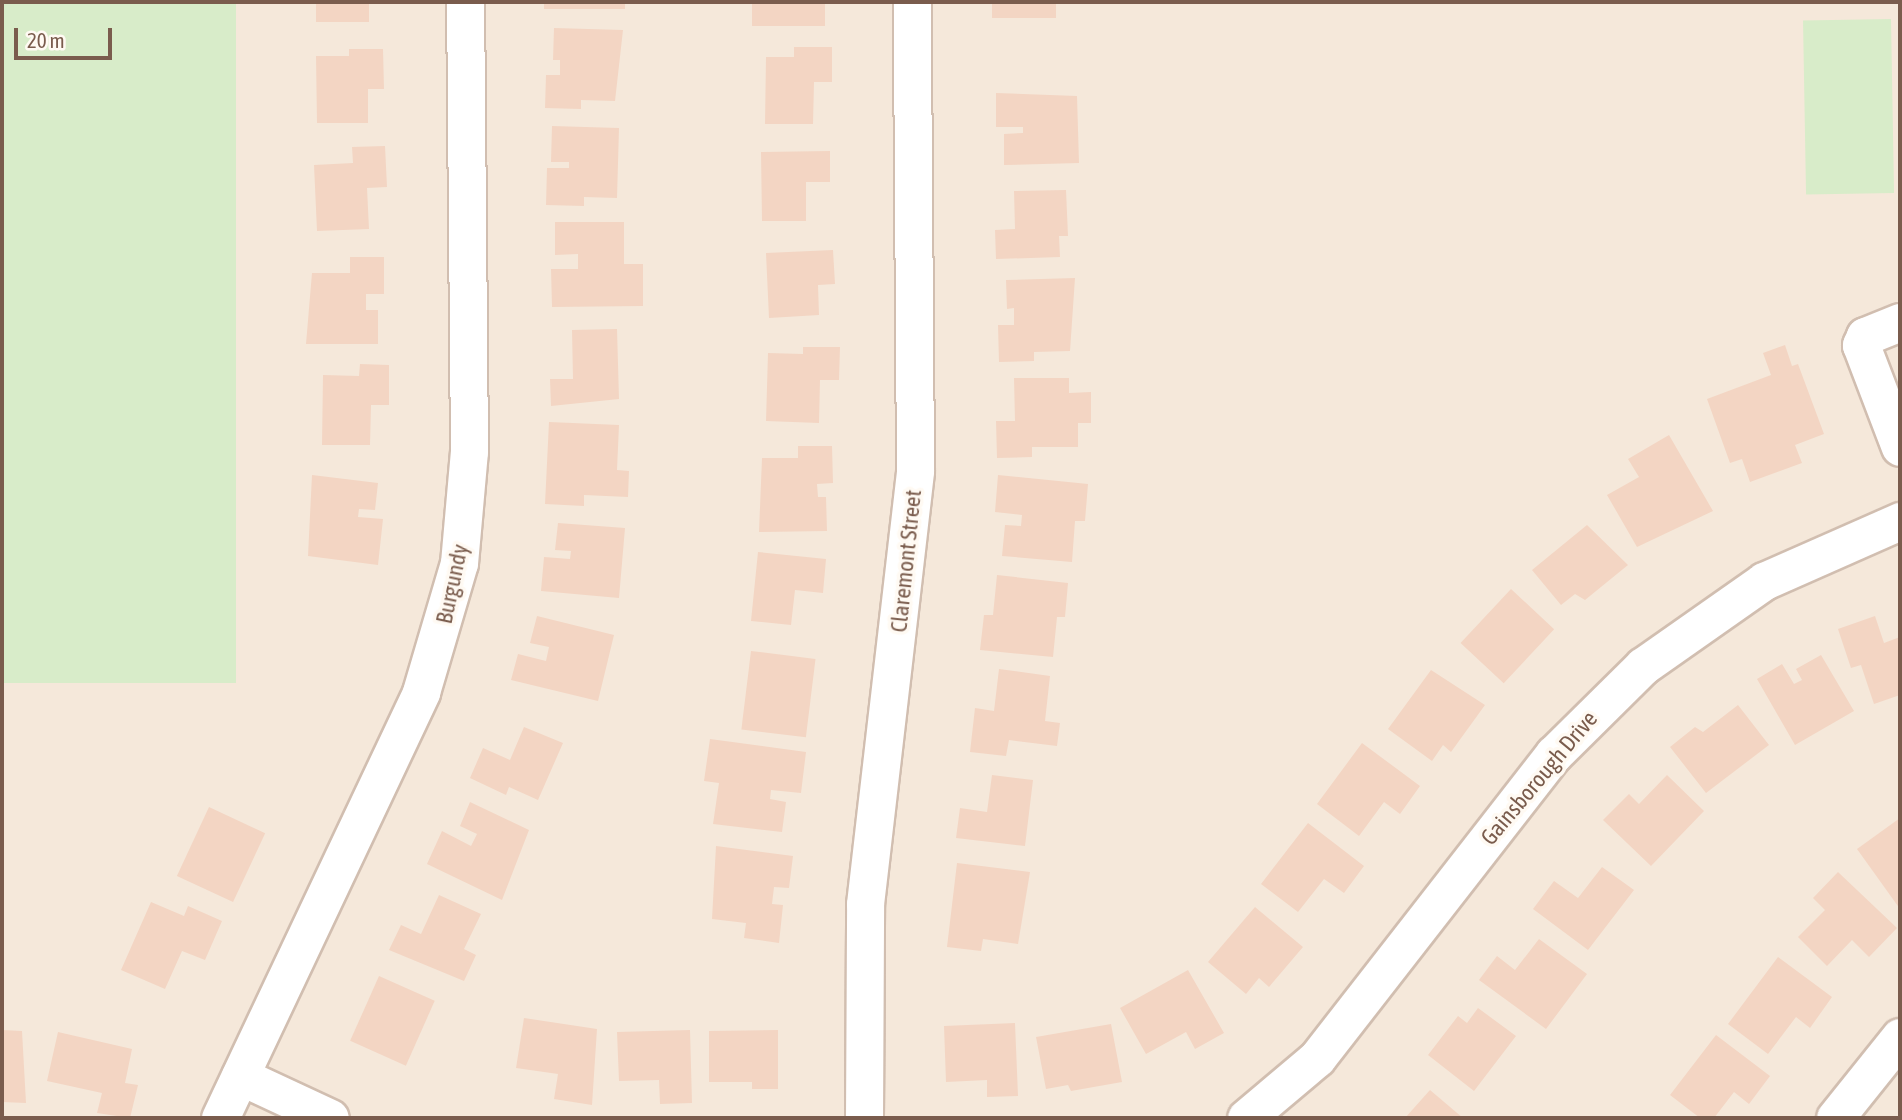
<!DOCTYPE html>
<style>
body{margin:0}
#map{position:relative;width:1902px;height:1120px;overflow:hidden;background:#fdf6ec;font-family:"Asap Condensed",sans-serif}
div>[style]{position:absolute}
.residential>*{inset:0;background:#f5e8da;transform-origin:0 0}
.green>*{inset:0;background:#d8ecc9;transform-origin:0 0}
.building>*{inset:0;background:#f3d5c3;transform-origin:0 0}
.roads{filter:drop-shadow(2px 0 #d1beb0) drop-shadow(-2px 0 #d1beb0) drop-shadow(0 2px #d1beb0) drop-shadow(0 -2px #d1beb0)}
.minor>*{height:37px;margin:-18.5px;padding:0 18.5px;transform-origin:18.5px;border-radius:18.5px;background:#fff}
span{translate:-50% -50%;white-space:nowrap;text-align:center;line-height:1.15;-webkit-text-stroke:7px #fffaf3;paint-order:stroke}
.street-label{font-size:23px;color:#7a5c4d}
.frame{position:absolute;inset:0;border:4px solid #7a5c4d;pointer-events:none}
.scale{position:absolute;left:14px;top:28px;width:98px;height:32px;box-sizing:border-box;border:4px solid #7a5c4d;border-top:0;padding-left:9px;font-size:21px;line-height:24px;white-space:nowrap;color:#7a5c4d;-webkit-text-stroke:5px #fffaf3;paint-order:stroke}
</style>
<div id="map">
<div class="residential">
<i style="left:2px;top:2px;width:1898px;height:1116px"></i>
</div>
<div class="green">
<i style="left:2px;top:2px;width:234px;height:681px"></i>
<i style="left:1891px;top:19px;width:174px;height:88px;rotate:89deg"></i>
</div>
<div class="building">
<i style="left:316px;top:2px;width:53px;height:20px"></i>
<i style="left:544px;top:2px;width:81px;height:7px"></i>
<i style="left:752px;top:2px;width:73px;height:24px"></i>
<i style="left:992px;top:2px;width:64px;height:16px"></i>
<i style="clip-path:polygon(554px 28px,623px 30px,615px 101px,581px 100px,581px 109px,545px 108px,546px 75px,560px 75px,560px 60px,553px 60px)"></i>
<i style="clip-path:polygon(794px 47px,832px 47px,832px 82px,814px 82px,813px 124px,765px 124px,766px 57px,794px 57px)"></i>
<i style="clip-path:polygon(349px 49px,383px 49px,384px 89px,368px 89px,368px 123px,317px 123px,316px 56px,349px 56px)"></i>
<i style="clip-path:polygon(996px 93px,1077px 96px,1079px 163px,1004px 165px,1004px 134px,1023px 133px,1023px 127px,996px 127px)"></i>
<i style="clip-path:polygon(552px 126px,619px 128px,617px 198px,584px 197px,584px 206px,546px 205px,547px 168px,569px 168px,569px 162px,551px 162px)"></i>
<i style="clip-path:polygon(385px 146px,387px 187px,367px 188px,369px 229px,317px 231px,314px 165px,353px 163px,352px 147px)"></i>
<i style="clip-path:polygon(830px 151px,830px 182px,806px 182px,806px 221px,762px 221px,761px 152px)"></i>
<i style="clip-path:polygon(1066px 190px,1068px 236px,1059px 236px,1060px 257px,996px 259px,995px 230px,1015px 229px,1014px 191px)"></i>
<i style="clip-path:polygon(555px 222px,624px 222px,624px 264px,643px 264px,643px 306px,552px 307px,551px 269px,578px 269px,578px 254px,555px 255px)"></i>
<i style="clip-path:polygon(833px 250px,835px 284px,818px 285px,819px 315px,769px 318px,766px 253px)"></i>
<i style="clip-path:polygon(350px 257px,384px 257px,384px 294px,366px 294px,366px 310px,378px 310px,378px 344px,306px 344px,312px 273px,350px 273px)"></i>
<i style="clip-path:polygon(1075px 278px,1070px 351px,1034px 352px,1034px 361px,999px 362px,998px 325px,1014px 325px,1014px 308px,1007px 309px,1006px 280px)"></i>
<i style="clip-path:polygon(617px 329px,619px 399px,551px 406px,550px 379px,573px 379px,572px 330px)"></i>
<i style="clip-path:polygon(1785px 345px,1792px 366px,1798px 364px,1824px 434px,1795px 445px,1802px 463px,1750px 482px,1742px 459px,1730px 463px,1707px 399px,1771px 375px,1763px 353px)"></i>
<i style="clip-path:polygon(803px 347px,840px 347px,839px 380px,820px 380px,819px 423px,766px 421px,768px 353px,803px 354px)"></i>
<i style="clip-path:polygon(360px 364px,389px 365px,389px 405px,371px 405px,370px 445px,322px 445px,323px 375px,359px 376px)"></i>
<i style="clip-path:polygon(1014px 378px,1069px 378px,1069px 393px,1091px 392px,1091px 423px,1078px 423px,1078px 447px,1032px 447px,1032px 457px,997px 458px,996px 421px,1015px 421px)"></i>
<i style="clip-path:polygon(549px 422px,619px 425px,617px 470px,629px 471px,628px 497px,584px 495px,584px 506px,545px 504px)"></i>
<i style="clip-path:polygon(1669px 435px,1713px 511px,1637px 547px,1607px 495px,1639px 477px,1628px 459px)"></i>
<i style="clip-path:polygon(798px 446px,832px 446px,833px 483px,817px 484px,818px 497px,826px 497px,827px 531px,759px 532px,762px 458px,798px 458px)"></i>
<i style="clip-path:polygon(312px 475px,378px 483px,375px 510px,359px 509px,358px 517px,383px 519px,378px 565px,308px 556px)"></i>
<i style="clip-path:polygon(998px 475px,1088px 484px,1085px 521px,1075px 521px,1072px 562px,1002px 556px,1005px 525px,1021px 526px,1022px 515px,995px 512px)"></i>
<i style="clip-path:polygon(558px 523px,625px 528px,619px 598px,541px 591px,544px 557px,570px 559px,571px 551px,555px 550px)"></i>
<i style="clip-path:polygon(1587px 525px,1628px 565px,1585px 600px,1575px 594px,1561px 605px,1532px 570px)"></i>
<i style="clip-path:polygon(758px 552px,826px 559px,823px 593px,795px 590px,791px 625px,751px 621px)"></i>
<i style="clip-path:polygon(997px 575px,1068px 583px,1065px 617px,1057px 617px,1053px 657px,980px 650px,984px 615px,993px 615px)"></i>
<i style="left:1511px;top:589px;width:59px;height:74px;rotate:43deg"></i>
<i style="clip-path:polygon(537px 616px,614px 635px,598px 701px,511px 680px,518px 654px,546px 661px,549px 647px,530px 643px)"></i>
<i style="clip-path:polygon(1875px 616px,1884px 643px,1900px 637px,1900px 695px,1874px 704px,1861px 665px,1851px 668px,1838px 629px)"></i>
<i style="left:751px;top:651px;width:65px;height:79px;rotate:7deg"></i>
<i style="clip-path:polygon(1821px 655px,1854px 711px,1795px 745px,1757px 679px,1782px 664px,1794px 684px,1802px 680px,1796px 669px)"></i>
<i style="clip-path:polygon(999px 669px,1050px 676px,1045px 721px,1060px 723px,1057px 746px,1009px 740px,1006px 756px,970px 752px,975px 708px,994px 711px)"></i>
<i style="clip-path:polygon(1431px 670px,1485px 705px,1451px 752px,1443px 745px,1432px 761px,1388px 729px)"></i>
<i style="clip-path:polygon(1738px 705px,1769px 745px,1706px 793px,1670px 747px,1695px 727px,1703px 732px)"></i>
<i style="clip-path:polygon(524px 727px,563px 743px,538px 800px,509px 787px,506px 795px,470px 778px,483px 748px,510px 760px)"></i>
<i style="clip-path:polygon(710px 739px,806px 752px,801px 793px,771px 790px,770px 799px,786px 802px,782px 832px,713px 824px,719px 783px,704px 781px)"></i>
<i style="clip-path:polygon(1362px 743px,1420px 786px,1400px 814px,1384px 802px,1359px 836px,1317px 804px)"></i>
<i style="clip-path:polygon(992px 775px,1033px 780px,1025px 846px,956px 838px,960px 808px,987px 812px)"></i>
<i style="clip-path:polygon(1667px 775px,1704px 811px,1651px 866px,1603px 820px,1629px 794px,1639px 804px)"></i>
<i style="clip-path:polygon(470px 802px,529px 830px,502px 900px,427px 864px,442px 831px,471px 846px,477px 834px,460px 826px)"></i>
<i style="left:209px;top:807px;width:62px;height:76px;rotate:25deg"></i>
<i style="clip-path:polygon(1900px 818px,1900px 909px,1857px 849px)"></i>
<i style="clip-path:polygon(1308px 823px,1364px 866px,1344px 893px,1324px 879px,1298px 912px,1261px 884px)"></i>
<i style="clip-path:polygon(716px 846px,793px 856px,789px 888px,774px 887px,772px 904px,783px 905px,779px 943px,744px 938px,746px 923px,712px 919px)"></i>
<i style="clip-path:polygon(957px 863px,1030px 872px,1018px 944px,983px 939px,981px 951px,947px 947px)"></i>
<i style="clip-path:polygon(1602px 867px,1634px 890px,1588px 950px,1533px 909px,1554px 881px,1578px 898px)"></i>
<i style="clip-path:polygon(1838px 872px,1897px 928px,1869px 957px,1852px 940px,1827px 966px,1798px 937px,1825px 910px,1813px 898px)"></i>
<i style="clip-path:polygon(439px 895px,481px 914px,464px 949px,476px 955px,464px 981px,389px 950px,401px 925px,421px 934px)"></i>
<i style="clip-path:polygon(151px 902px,184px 916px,188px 906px,222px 921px,205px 960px,182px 951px,165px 989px,121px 970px)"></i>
<i style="clip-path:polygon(1255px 907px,1303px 947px,1269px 987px,1259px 978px,1246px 994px,1208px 962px)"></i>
<i style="clip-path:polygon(1539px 939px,1587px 974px,1546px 1029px,1479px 980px,1497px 956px,1515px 970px)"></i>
<i style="clip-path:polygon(1778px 957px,1832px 997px,1810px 1028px,1796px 1017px,1768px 1054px,1728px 1024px)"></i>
<i style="clip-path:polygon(1188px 970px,1224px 1033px,1195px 1049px,1186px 1032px,1146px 1054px,1120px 1008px)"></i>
<i style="left:379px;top:976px;width:61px;height:71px;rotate:24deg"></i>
<i style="clip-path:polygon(1478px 1008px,1516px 1036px,1474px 1091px,1428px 1055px,1458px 1016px,1467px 1023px)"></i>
<i style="clip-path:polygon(524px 1018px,597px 1029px,592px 1105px,554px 1099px,558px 1074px,516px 1068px)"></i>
<i style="clip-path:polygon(1015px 1023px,1018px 1096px,987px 1097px,987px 1080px,946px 1082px,944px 1026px)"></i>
<i style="clip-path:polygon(1111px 1024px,1122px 1082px,1071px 1091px,1068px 1085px,1046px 1089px,1036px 1037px)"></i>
<i style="clip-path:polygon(2px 1030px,22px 1031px,26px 1103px,2px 1102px)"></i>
<i style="clip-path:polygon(690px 1030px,692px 1103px,660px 1104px,659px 1080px,619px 1081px,617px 1032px)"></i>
<i style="clip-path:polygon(778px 1030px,778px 1089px,752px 1089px,752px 1082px,709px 1082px,709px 1031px)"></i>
<i style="clip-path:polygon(58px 1032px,132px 1049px,125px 1083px,138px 1085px,130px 1118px,97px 1113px,102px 1093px,47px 1081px)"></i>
<i style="clip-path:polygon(1716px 1035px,1770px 1076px,1749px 1104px,1734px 1092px,1714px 1118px,1700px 1118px,1670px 1095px)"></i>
<i style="clip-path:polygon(1430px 1090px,1463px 1118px,1405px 1118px)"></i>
</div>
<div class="roads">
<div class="minor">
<i style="left:1900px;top:322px;width:38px;rotate:158deg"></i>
<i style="left:1865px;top:336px;width:10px;rotate:114deg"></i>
<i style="left:1861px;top:345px;width:109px;rotate:69.1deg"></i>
<i style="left:240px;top:1076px;width:99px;rotate:25deg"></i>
<i style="left:220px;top:1118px;width:471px;rotate:-64.7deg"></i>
<i style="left:421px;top:692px;width:134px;rotate:-73.6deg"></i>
<i style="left:459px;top:563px;width:111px;rotate:-84.9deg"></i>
<i style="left:469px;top:452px;width:450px;rotate:-90.5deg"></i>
<i style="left:864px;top:1118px;width:214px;rotate:-89.7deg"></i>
<i style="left:865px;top:904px;width:436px;rotate:-83.4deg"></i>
<i style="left:915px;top:471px;width:469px;rotate:-90.4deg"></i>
<i style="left:1246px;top:1118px;width:93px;rotate:-40.2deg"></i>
<i style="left:1317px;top:1058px;width:385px;rotate:-52.1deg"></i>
<i style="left:1554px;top:754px;width:125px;rotate:-44.7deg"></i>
<i style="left:1643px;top:666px;width:148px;rotate:-35.1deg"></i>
<i style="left:1764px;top:581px;width:149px;rotate:-23.8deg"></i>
<i style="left:1835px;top:1118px;width:104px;rotate:-51.3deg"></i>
</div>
</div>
<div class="street-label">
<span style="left:906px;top:561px;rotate:-84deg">Claremont Street</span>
<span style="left:452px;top:584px;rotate:-78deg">Burgundy</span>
<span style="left:1539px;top:778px;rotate:-50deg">Gainsborough Drive</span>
</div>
<div class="frame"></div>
<div class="scale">20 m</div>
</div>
